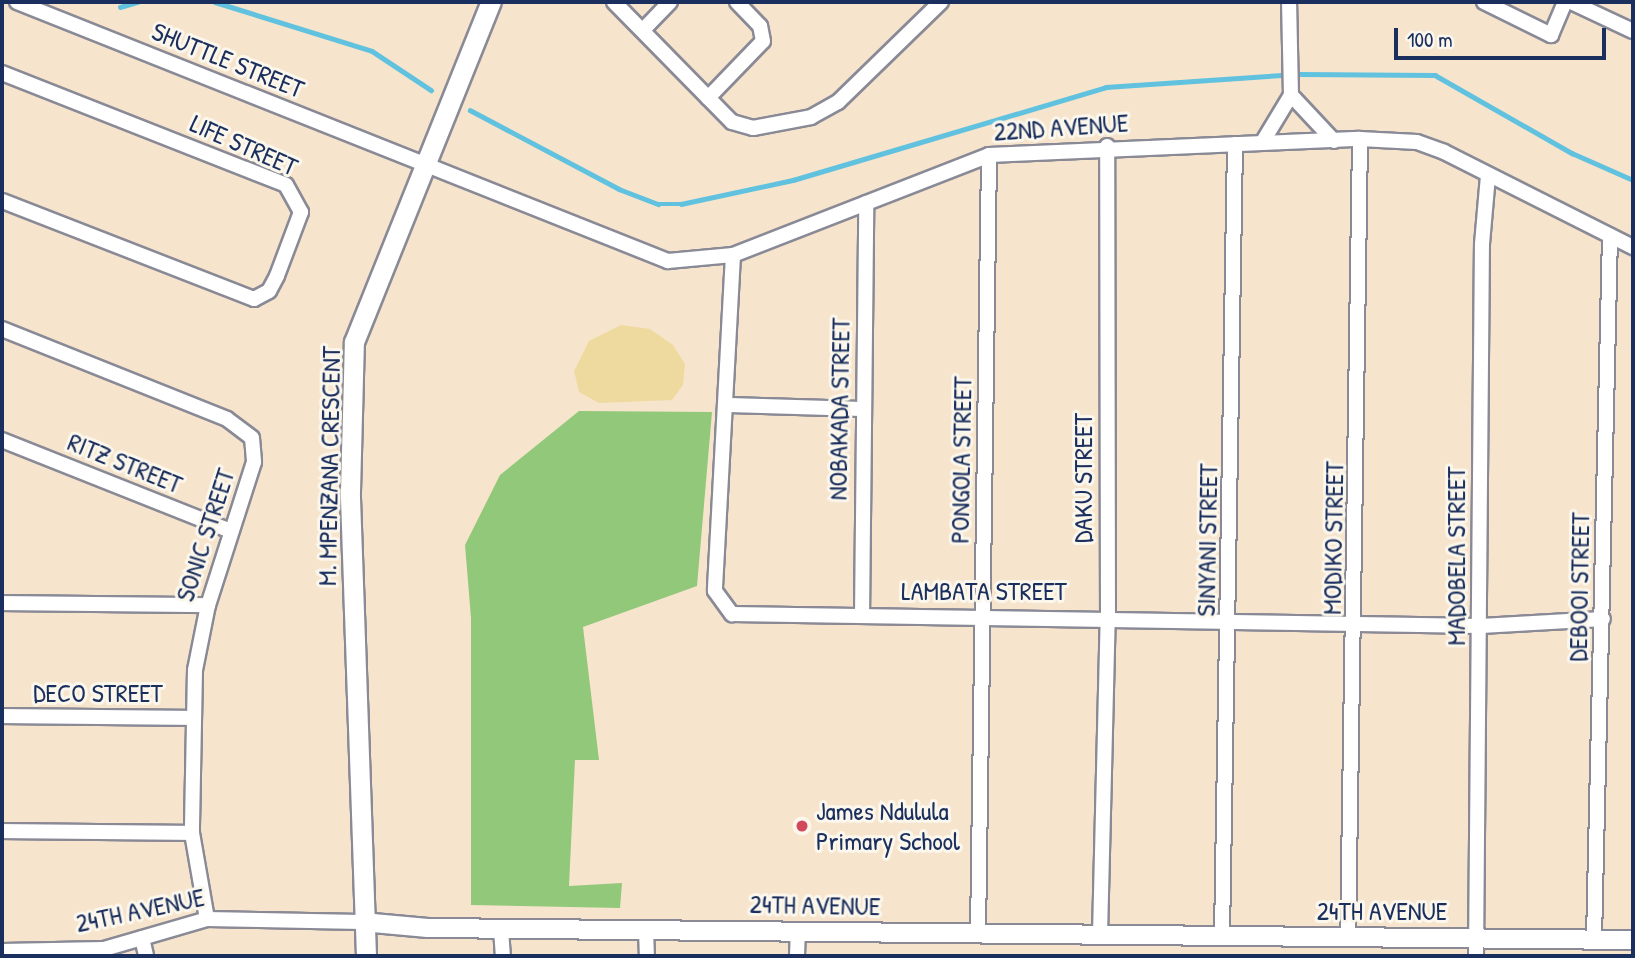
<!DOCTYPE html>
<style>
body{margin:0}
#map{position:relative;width:1635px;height:958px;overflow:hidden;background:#f7e4cd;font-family:"Patrick Hand",sans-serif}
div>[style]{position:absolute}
.green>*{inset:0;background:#92c87a}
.sand>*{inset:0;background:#eeda9e}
.stream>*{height:4.5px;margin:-2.25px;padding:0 2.25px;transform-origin:2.25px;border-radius:2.25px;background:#60c2de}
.roads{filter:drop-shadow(2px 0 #898a96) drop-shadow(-2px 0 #898a96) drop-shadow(0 2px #898a96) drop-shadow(0 -2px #898a96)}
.minor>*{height:14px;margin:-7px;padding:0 7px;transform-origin:7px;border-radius:7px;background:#fff}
.tertiary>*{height:18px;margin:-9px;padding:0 9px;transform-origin:9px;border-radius:9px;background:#fff}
.secondary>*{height:19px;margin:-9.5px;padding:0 9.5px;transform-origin:9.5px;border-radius:9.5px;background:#fff}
.dots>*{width:19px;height:19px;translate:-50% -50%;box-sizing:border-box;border:4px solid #fbf7ec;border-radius:50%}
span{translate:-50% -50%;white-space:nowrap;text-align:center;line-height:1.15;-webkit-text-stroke:6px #fbf7ec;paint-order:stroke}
.street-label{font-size:26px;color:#1b2f5e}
.poi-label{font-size:26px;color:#1b2f5e}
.left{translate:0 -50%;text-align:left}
.frame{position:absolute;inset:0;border:4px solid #1b2f5e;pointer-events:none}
.scale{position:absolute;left:1394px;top:28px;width:212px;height:32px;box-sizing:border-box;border:4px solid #1b2f5e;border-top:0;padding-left:9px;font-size:21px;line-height:24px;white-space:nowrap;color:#1b2f5e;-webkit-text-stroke:5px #fbf7ec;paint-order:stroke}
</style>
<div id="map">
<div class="green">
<i style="clip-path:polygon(579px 411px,712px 412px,697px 586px,583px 627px,599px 760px,575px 760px,569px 886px,622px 883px,620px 908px,471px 905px,471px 618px,465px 545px,500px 475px)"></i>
</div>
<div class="sand">
<i style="clip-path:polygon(621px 325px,650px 329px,673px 345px,685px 364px,683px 385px,672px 400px,599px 403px,579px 392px,574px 371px,589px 341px)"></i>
</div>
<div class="stream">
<i style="left:215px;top:2px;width:164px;rotate:17.3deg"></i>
<i style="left:372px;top:51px;width:71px;rotate:33.5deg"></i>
<i style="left:120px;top:7px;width:18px;rotate:-16deg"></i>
<i style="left:1298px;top:74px;width:137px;rotate:0.4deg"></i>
<i style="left:1435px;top:75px;width:158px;rotate:29.7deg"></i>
<i style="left:1572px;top:153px;width:67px;rotate:23.9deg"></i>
<i style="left:470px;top:110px;width:169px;rotate:27.9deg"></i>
<i style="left:619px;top:189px;width:42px;rotate:21deg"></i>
<i style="left:658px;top:204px;width:23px"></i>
<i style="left:681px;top:204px;width:115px;rotate:-12.1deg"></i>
<i style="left:793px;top:180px;width:327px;rotate:-16.5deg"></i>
<i style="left:1106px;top:87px;width:176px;rotate:-3.9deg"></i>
</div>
<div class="roads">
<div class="minor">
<i style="left:17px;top:2px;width:701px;rotate:21.7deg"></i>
<i style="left:668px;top:261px;width:65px;rotate:-5.3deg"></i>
<i style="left:733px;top:255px;width:275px;rotate:-21.3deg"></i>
<i style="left:989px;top:155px;width:371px;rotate:-2.5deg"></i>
<i style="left:1360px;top:139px;width:57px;rotate:3deg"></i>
<i style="left:1417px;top:142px;width:29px;rotate:20deg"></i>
<i style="left:1444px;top:152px;width:212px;rotate:26.7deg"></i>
<i style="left:614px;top:2px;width:168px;rotate:45.5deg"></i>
<i style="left:732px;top:122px;width:22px;rotate:16deg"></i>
<i style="left:753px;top:128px;width:59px;rotate:-10.7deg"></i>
<i style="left:811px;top:117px;width:31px;rotate:-29deg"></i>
<i style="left:838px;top:102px;width:144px;rotate:-44.2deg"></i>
<i style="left:1484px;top:2px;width:75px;rotate:26.2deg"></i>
<i style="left:1551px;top:35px;width:36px;rotate:-67deg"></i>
<i style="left:1571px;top:2px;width:68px;rotate:25.1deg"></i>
<i style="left:643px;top:30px;width:39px;rotate:-46deg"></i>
<i style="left:2px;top:73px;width:305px;rotate:21.5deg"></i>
<i style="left:286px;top:185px;width:31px;rotate:61deg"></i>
<i style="left:301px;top:212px;width:68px;rotate:110.6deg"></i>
<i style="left:277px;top:276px;width:17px;rotate:118deg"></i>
<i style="left:269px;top:291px;width:17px;rotate:152deg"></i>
<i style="left:254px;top:299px;width:270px;rotate:-158.7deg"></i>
<i style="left:1291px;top:95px;width:63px;rotate:46.9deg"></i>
<i style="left:708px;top:98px;width:79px;rotate:-46deg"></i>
<i style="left:763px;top:41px;width:15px;rotate:-101deg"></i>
<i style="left:760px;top:26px;width:33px;rotate:-134deg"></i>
<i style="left:1262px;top:143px;width:56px;rotate:-58.9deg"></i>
<i style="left:1291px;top:95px;width:93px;rotate:-91.2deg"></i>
<i style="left:733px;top:255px;width:336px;rotate:93.1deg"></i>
<i style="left:715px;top:591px;width:29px;rotate:54deg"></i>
<i style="left:732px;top:614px;width:749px;rotate:0.92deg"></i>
<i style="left:1481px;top:626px;width:122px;rotate:-3.3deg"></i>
<i style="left:2px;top:329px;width:242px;rotate:21.8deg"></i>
<i style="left:227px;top:419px;width:31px;rotate:37deg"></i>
<i style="left:252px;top:438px;width:24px;rotate:85deg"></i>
<i style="left:254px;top:462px;width:150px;rotate:107.8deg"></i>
<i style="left:208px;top:605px;width:66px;rotate:101.3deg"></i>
<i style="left:195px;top:670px;width:163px;rotate:91.1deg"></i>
<i style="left:192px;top:833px;width:87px;rotate:80.1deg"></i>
<i style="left:728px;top:405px;width:135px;rotate:1.7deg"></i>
<i style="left:2px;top:440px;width:246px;rotate:21.7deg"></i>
<i style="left:2px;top:603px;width:206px;rotate:0.6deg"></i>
<i style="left:862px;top:616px;width:413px;rotate:-89.4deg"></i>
<i style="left:2px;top:716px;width:191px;rotate:0.6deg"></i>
<i style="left:2px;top:831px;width:190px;rotate:0.6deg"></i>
<i style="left:501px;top:929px;width:27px;rotate:86deg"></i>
<i style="left:646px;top:930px;width:26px;rotate:88deg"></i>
<i style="left:978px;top:934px;width:779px;rotate:-89.19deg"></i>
<i style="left:1100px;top:935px;width:319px;rotate:-88.6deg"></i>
<i style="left:1108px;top:616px;width:470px;rotate:-90.1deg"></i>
<i style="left:1222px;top:936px;width:792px;rotate:-89.06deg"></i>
<i style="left:142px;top:938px;width:18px;rotate:77deg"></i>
<i style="left:1348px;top:938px;width:799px;rotate:-89.14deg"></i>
<i style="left:1594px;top:940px;width:704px;rotate:-88.7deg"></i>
<i style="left:2px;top:951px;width:102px;rotate:-1.1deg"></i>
<i style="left:104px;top:949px;width:107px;rotate:-16.2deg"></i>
<i style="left:207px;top:919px;width:155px;rotate:1.1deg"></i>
<i style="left:797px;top:956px;width:26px;rotate:-88deg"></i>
<i style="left:1476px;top:956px;width:712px;rotate:-89.52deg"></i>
<i style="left:1482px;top:244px;width:68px;rotate:-85deg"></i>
</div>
<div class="tertiary">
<i style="left:362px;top:922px;width:66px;rotate:5.2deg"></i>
<i style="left:428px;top:928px;width:1205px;rotate:0.57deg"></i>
</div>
<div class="secondary">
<i style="left:366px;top:956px;width:465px;rotate:-92deg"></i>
<i style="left:350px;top:491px;width:149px;rotate:-88.5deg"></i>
<i style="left:354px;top:342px;width:367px;rotate:-68.1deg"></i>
</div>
</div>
<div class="dots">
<i style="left:802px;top:826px;background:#d1495b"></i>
</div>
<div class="street-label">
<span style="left:228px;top:60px;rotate:22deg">SHUTTLE STREET</span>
<span style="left:1061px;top:127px;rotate:-4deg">22ND AVENUE</span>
<span style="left:244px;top:145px;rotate:24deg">LIFE STREET</span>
<span style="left:839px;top:409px;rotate:-89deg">NOBAKADA STREET</span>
<span style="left:961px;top:460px;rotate:-89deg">PONGOLA STREET</span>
<span style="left:125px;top:463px;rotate:22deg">RITZ STREET</span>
<span style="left:329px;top:466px;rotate:-89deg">M. MPENZANA CRESCENT</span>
<span style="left:1083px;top:478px;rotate:-90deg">DAKU STREET</span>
<span style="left:205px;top:535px;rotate:-72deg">SONIC STREET</span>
<span style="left:1333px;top:538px;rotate:-89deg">MODIKO STREET</span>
<span style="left:1207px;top:540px;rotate:-89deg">SINYANI STREET</span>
<span style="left:1456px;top:556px;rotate:-90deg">MADOBELA STREET</span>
<span style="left:1579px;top:587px;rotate:-89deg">DEBOOI STREET</span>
<span style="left:984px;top:591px">LAMBATA STREET</span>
<span style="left:98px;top:693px">DECO STREET</span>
<span style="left:815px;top:905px;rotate:1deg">24TH AVENUE</span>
<span style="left:140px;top:910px;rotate:-12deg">24TH AVENUE</span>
<span style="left:1382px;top:911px">24TH AVENUE</span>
</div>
<div class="poi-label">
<span class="left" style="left:816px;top:826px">James Ndulula<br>Primary School</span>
</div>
<div class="frame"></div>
<div class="scale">100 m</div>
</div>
